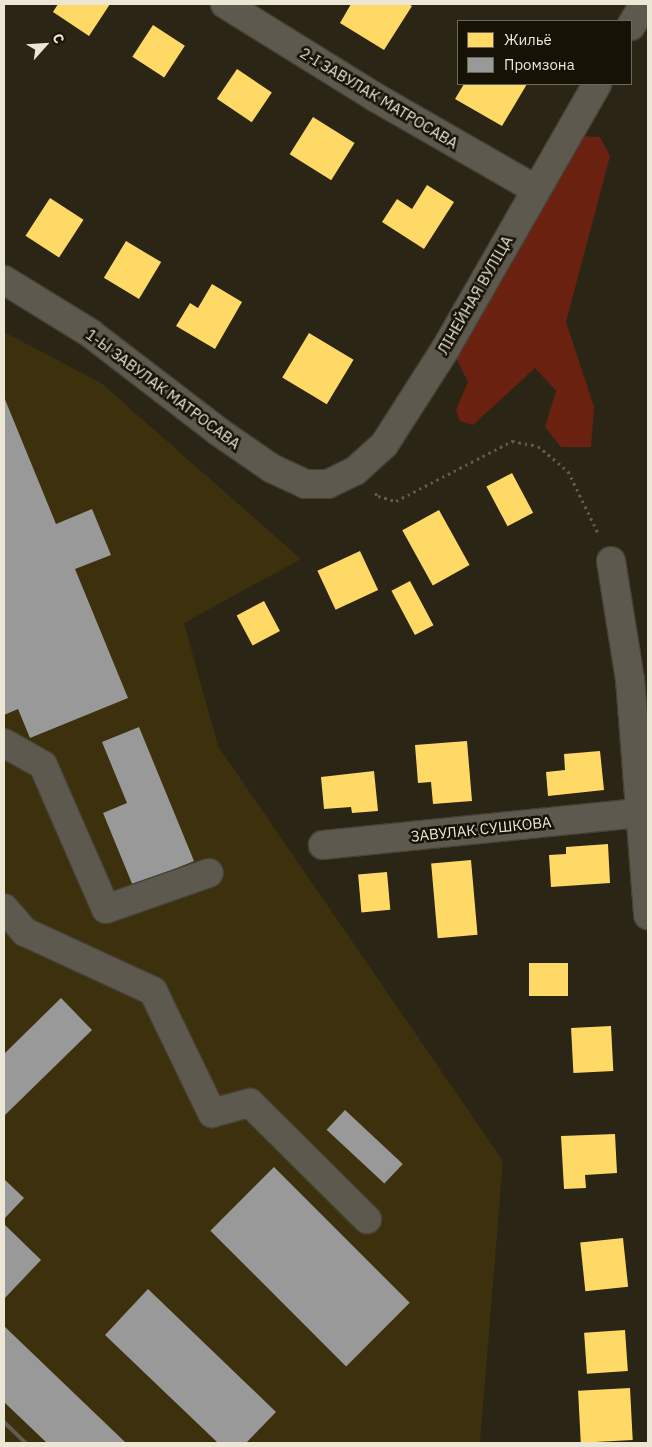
<!DOCTYPE html>
<meta charset="utf-8">
<style>
body{margin:0}
#map{position:relative;width:652px;height:1447px;overflow:hidden;background:#2a2515;font-family:"IBM Plex Sans",sans-serif}
div>[style]{position:absolute}
.built>*{inset:0;background:#3c300d}
.green>*{inset:0;background:#6b210f}
.homes>*{inset:0;background:#ffd966;transform-origin:0 0}
.industry>*{inset:0;background:#999;transform-origin:0 0}
.path>*{height:3px;margin-top:-1.5px;transform-origin:0;background:repeating-linear-gradient(90deg,#5f5b50 0 2.5px,transparent 0 6.5px)}
.roads{filter:drop-shadow(1px 0 #464236) drop-shadow(-1px 0 #464236) drop-shadow(0 1px #464236) drop-shadow(0 -1px #464236)}
.minor>*{height:28px;margin:-14px;padding:0 14px;transform-origin:14px;border-radius:14px;background:#5d594e}
.rail>*{height:4px;margin:-2px;padding:0 2px;transform-origin:2px;border-radius:2px;background:#615c50}
span{translate:-50% -50%;white-space:nowrap;text-align:center;line-height:1.15;-webkit-text-stroke:5px #171206;paint-order:stroke}
.street-label{font-size:15px;color:#ece6d5}
.frame{position:absolute;inset:0;border:5px solid #ece6d5;pointer-events:none}
.legend{position:absolute;left:457px;top:20px;width:175px;height:65px;box-sizing:border-box;background:#171206;border:1px solid #6c6759;margin:0;padding:6px 9px;list-style:none;font-size:15px;color:#ece6d5}
.legend li{display:flex;align-items:center;gap:10px;height:25px}
.legend b{width:25px;border:1px solid #6c6759}
.north{position:absolute;left:20px;top:20px;width:50px;height:50px;-webkit-text-stroke:4px #171206;paint-order:stroke;rotate:64deg;font-size:14px;font-weight:700;line-height:20px;text-align:center;color:#ece6d5}
.north::after{content:'';display:block;margin:auto;width:18px;height:22px;background:#ece6d5;clip-path:polygon(50% 0,100% 100%,50% 72%,0 100%)}
</style>
<div id="map">
<div class="built">
<i style="clip-path:polygon(4px 332px,101px 383px,301px 559px,184px 623px,218px 746px,503px 1161px,480px 1443px,4px 1443px)"></i>
</div>
<div class="green">
<i style="clip-path:polygon(581px 136px,600px 137px,610px 156px,566px 322px,594px 407px,591px 447px,561px 447px,545px 427px,556px 391px,535px 368px,473px 425px,460px 421px,456px 410px,468px 382px,453px 352px)"></i>
</div>
<div class="homes">
<i style="clip-path:polygon(58px 4px,110px 4px,89px 36px,53px 12px)"></i>
<i style="clip-path:polygon(351px 4px,408px 4px,412px 6px,384px 50px,340px 23px)"></i>
<i style="left:153px;top:25px;width:38px;height:38px;rotate:33deg"></i>
<i style="left:237px;top:69px;width:42px;height:36px;rotate:34deg"></i>
<i style="clip-path:polygon(464px 84px,527px 84px,502px 126px,455px 99px)"></i>
<i style="left:313px;top:117px;width:49px;height:44px;rotate:32deg"></i>
<i style="clip-path:polygon(427px 185px,454px 202px,424px 249px,382px 222px,397px 199px,412px 209px)"></i>
<i style="left:50px;top:198px;width:40px;height:45px;rotate:33deg"></i>
<i style="left:126px;top:241px;width:41px;height:43px;rotate:31deg"></i>
<i style="clip-path:polygon(212px 284px,242px 302px,215px 349px,176px 326px,190px 303px,198px 308px)"></i>
<i style="left:309px;top:333px;width:52px;height:52px;rotate:31deg"></i>
<i style="left:512px;top:473px;width:45px;height:29px;rotate:62deg"></i>
<i style="left:439px;top:510px;width:63px;height:42px;rotate:61deg"></i>
<i style="left:360px;top:551px;width:43px;height:47px;rotate:65deg"></i>
<i style="left:410px;top:581px;width:50px;height:21px;rotate:62deg"></i>
<i style="left:264px;top:601px;width:34px;height:31px;rotate:62deg"></i>
<i style="clip-path:polygon(467px 741px,472px 801px,433px 804px,431px 782px,418px 783px,415px 745px)"></i>
<i style="clip-path:polygon(600px 751px,604px 790px,548px 796px,546px 772px,565px 770px,564px 754px)"></i>
<i style="clip-path:polygon(374px 771px,378px 811px,352px 813px,351px 807px,324px 809px,321px 777px)"></i>
<i style="clip-path:polygon(608px 844px,610px 883px,551px 887px,549px 855px,566px 854px,566px 847px)"></i>
<i style="left:471px;top:860px;width:75px;height:40px;rotate:85deg"></i>
<i style="left:387px;top:872px;width:38px;height:29px;rotate:85deg"></i>
<i style="left:529px;top:963px;width:39px;height:33px"></i>
<i style="left:611px;top:1026px;width:45px;height:40px;rotate:87deg"></i>
<i style="clip-path:polygon(615px 1134px,617px 1173px,585px 1175px,586px 1188px,564px 1189px,561px 1136px)"></i>
<i style="left:623px;top:1238px;width:49px;height:43px;rotate:84deg"></i>
<i style="left:625px;top:1330px;width:41px;height:41px;rotate:86deg"></i>
<i style="left:630px;top:1388px;width:52px;height:52px;rotate:87deg"></i>
</div>
<div class="industry">
<i style="clip-path:polygon(4px 397px,56px 524px,92px 509px,111px 555px,75px 569px,128px 698px,30px 738px,18px 709px,4px 715px)"></i>
<i style="clip-path:polygon(139px 727px,194px 861px,133px 886px,103px 813px,127px 803px,102px 742px)"></i>
<i style="clip-path:polygon(61px 998px,92px 1030px,4px 1116px,4px 1054px)"></i>
<i style="left:345px;top:1110px;width:79px;height:27px;rotate:43deg"></i>
<i style="left:274px;top:1167px;width:192px;height:90px;rotate:45deg"></i>
<i style="clip-path:polygon(4px 1179px,24px 1198px,4px 1219px)"></i>
<i style="clip-path:polygon(4px 1224px,41px 1260px,4px 1299px)"></i>
<i style="clip-path:polygon(148px 1289px,276px 1412px,246px 1443px,218px 1443px,105px 1335px)"></i>
<i style="clip-path:polygon(4px 1326px,126px 1443px,47px 1443px,4px 1402px)"></i>
</div>
<div class="path">
<i style="left:375px;top:493px;width:4px;rotate:45deg"></i>
<i style="left:378px;top:496px;width:19px;rotate:16deg"></i>
<i style="left:396px;top:501px;width:131px;rotate:-27.3deg"></i>
<i style="left:512px;top:441px;width:26px;rotate:11deg"></i>
<i style="left:538px;top:446px;width:39px;rotate:40deg"></i>
<i style="left:568px;top:471px;width:71px;rotate:64.2deg"></i>
</div>
<div class="roads">
<div class="minor">
<i style="left:225px;top:4px;width:176px;rotate:31.8deg"></i>
<i style="left:375px;top:97px;width:185px;rotate:29.9deg"></i>
<i style="left:631px;top:26px;width:26px;rotate:-59deg"></i>
<i style="left:4px;top:280px;width:101px;rotate:31.6deg"></i>
<i style="left:90px;top:333px;width:163px;rotate:37.5deg"></i>
<i style="left:219px;top:432px;width:63px;rotate:34.7deg"></i>
<i style="left:271px;top:468px;width:38px;rotate:25deg"></i>
<i style="left:305px;top:484px;width:23px"></i>
<i style="left:328px;top:484px;width:30px;rotate:-26deg"></i>
<i style="left:355px;top:471px;width:39px;rotate:-42deg"></i>
<i style="left:384px;top:445px;width:115px;rotate:-57.4deg"></i>
<i style="left:446px;top:348px;width:304px;rotate:-60.2deg"></i>
<i style="left:611px;top:561px;width:120px;rotate:80.9deg"></i>
<i style="left:630px;top:679px;width:237px;rotate:85.6deg"></i>
<i style="left:4px;top:743px;width:45px;rotate:29.4deg"></i>
<i style="left:43px;top:765px;width:157px;rotate:66.4deg"></i>
<i style="left:106px;top:909px;width:109px;rotate:-19.3deg"></i>
<i style="left:323px;top:845px;width:318px;rotate:-5.8deg"></i>
<i style="left:4px;top:908px;width:32px;rotate:49deg"></i>
<i style="left:25px;top:932px;width:141px;rotate:24.7deg"></i>
<i style="left:153px;top:991px;width:136px;rotate:64.2deg"></i>
<i style="left:212px;top:1113px;width:39px;rotate:-15deg"></i>
<i style="left:250px;top:1103px;width:165px;rotate:44.8deg"></i>
</div>
</div>
<div class="rail">
<i style="left:4px;top:1422px;width:30px;rotate:44deg"></i>
</div>
<div class="street-label">
<span style="left:379px;top:98px;rotate:31deg">2-І ЗАВУЛАК МАТРОСАВА</span>
<span style="left:475px;top:295px;rotate:-60deg">ЛІНЕЙНАЯ ВУЛІЦА</span>
<span style="left:163px;top:389px;rotate:37deg">1-Ы ЗАВУЛАК МАТРОСАВА</span>
<span style="left:481px;top:829px;rotate:-6deg">ЗАВУЛАК СУШКОВА</span>
</div>
<div class="frame"></div>
<ul class="legend">
<li><b style="height:14px;background:#ffd966"></b>Жильё</li>
<li><b style="height:14px;background:#999"></b>Промзона</li>
</ul>
<div class="north">С</div>
</div>
